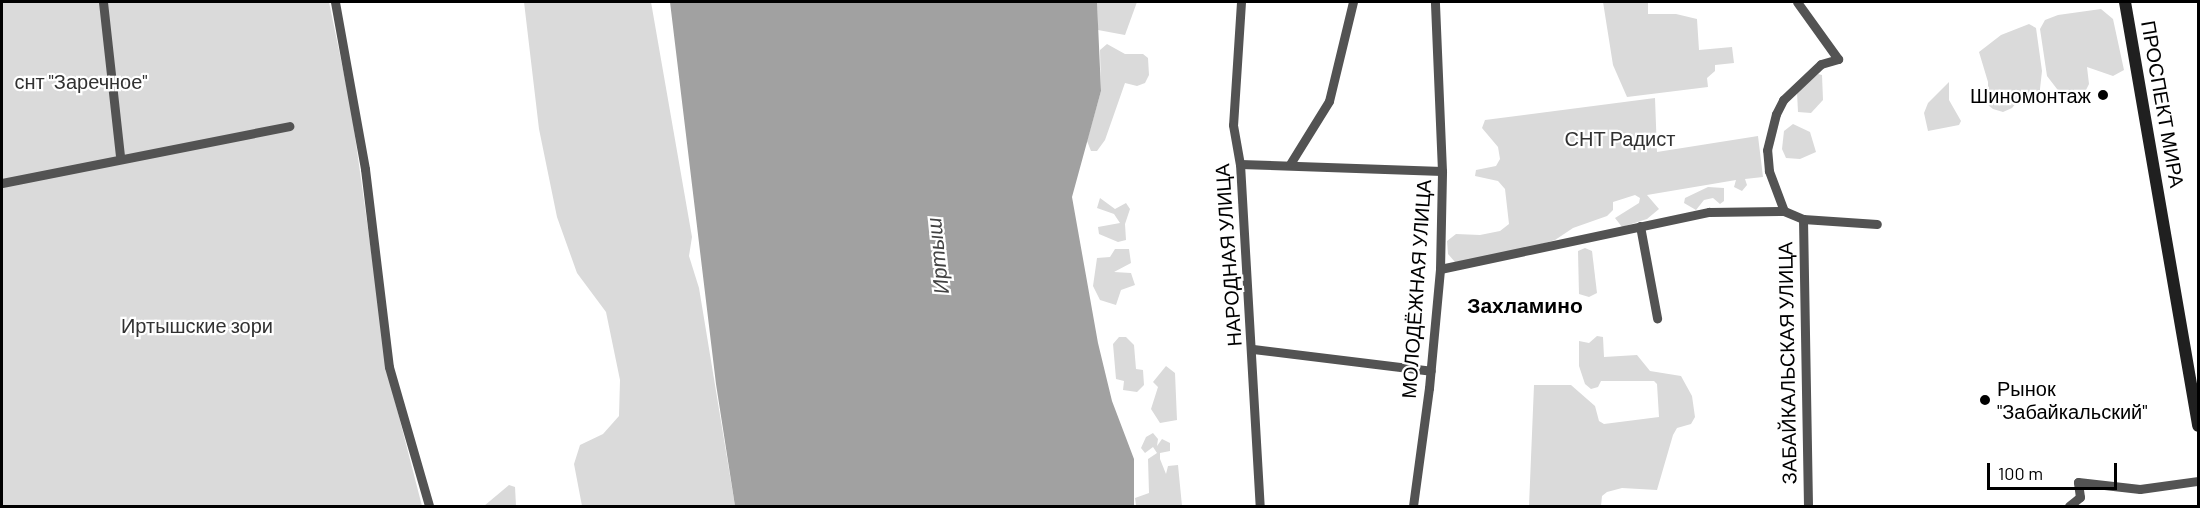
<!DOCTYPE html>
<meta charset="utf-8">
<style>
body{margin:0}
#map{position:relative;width:2200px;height:508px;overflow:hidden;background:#fff;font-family:Barlow,sans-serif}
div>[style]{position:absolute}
.green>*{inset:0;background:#dadada}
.water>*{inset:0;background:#a1a1a1}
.minor>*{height:9px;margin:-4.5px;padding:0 4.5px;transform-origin:4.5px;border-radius:4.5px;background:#535353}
.secondary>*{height:12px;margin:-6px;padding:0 6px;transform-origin:6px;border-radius:6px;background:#202020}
.dots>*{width:16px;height:16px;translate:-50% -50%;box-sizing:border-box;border:3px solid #fff;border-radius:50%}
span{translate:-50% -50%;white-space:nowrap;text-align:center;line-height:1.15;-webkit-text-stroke:4.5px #fff;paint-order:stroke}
.park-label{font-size:20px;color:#313131}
.poi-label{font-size:20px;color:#000}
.right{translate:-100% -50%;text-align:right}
.left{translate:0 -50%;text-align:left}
.street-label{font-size:20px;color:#000}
.water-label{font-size:21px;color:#424242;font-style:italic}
.neighbourhood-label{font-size:21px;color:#000;font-weight:700}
.frame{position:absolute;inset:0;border:3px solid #000;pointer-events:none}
.scale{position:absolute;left:1987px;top:463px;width:130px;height:27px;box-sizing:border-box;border:3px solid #000;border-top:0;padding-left:8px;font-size:18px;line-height:21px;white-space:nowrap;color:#000;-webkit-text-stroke:4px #fff;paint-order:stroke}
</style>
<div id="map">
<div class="green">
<i style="clip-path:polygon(2px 2px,329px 2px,351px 108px,389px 378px,422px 506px,2px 506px)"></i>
<i style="clip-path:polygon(524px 2px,651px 2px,692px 237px,689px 256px,699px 288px,735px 506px,582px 506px,574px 464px,580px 445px,603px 434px,619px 416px,620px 380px,606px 312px,577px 273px,557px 217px,539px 129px)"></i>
<i style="clip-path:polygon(1097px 2px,1137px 2px,1125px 35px,1098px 30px)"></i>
<i style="clip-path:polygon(1603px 2px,1648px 2px,1648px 14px,1676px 14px,1697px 19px,1699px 50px,1732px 47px,1734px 63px,1715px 65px,1715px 71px,1707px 78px,1708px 87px,1627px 97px,1613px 65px)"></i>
<i style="clip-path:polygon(2101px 9px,2113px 19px,2124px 70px,2113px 76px,2087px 67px,2089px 84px,2080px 102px,2067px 102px,2047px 76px,2040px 29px,2045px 20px,2058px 15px)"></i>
<i style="clip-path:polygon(2029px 24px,2036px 28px,2042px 71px,2039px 98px,2022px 96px,2012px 108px,2003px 112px,1993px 109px,1988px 105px,1988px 82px,1979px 52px,2001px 35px)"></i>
<i style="clip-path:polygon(1107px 44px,1125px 54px,1143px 54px,1148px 58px,1149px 75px,1145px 83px,1137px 86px,1125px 83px,1105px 140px,1097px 151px,1091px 151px,1087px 141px,1101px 91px,1100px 50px)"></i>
<i style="clip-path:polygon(1818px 74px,1822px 75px,1823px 100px,1811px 113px,1798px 112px,1797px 92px)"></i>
<i style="clip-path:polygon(1949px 82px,1949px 100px,1961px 121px,1959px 125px,1928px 131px,1924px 113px,1928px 103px)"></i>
<i style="clip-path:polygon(1655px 98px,1657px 152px,1758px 136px,1763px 177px,1745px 179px,1747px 185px,1742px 191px,1734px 187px,1736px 180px,1647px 195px,1659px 209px,1647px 219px,1622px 227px,1615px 218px,1639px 203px,1640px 198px,1635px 195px,1613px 202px,1613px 210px,1607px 216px,1573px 228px,1555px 240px,1508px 254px,1455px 262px,1448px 254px,1447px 241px,1456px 234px,1480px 235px,1500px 231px,1509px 224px,1505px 189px,1498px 181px,1475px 176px,1476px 170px,1496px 166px,1500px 159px,1498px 147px,1482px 128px,1485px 120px)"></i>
<i style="clip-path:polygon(1793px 124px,1810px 132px,1816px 152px,1800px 159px,1786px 158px,1782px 149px,1784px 131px)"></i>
<i style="clip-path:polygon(1708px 187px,1724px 188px,1724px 201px,1720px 204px,1713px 198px,1704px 200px,1696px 210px,1684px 203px,1685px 198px)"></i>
<i style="clip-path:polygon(1100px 198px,1115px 209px,1126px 203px,1130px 209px,1125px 224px,1126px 240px,1118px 242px,1099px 234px,1098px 227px,1120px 223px,1114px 214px,1097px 208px)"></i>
<i style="clip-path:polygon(1585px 248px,1592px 251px,1597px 293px,1589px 297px,1579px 294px,1578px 251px)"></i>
<i style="clip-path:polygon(1115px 249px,1129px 249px,1131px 263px,1114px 272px,1131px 273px,1135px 285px,1121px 290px,1116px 305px,1100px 300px,1093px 286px,1097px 258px,1110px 257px)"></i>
<i style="clip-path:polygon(1597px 336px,1603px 337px,1604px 357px,1637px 355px,1650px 371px,1681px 376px,1692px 396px,1695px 417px,1691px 424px,1677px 428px,1673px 435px,1657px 490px,1622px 488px,1607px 492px,1602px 496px,1601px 506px,1529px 506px,1534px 385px,1571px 385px,1595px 406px,1599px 421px,1604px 424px,1659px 417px,1657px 384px,1654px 381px,1601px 381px,1598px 387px,1591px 389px,1585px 384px,1579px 366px,1579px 341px,1589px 343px)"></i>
<i style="clip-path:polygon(1119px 337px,1126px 337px,1134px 345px,1136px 369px,1143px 370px,1144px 385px,1137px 392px,1123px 390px,1124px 381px,1116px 379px,1113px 344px)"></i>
<i style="clip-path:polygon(1166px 366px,1175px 373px,1177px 420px,1160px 423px,1151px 409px,1158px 387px,1153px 382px)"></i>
<i style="clip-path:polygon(1153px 433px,1158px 439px,1157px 446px,1162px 439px,1170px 443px,1170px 451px,1160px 453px,1160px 459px,1166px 474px,1168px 466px,1178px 465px,1182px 506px,1136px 505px,1135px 498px,1149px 493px,1148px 459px,1157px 453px,1153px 447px,1145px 453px,1141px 448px,1146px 437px)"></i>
<i style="clip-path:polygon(509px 485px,515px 487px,516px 506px,484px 506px)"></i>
</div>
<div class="water">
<i style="clip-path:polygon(670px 2px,1097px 2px,1101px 91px,1072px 197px,1098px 343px,1112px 401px,1134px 459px,1134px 506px,735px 506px,716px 384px)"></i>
</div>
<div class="minor">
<i style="left:103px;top:2px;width:154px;rotate:83.7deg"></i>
<i style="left:335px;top:2px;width:170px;rotate:79.8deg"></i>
<i style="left:365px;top:169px;width:199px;rotate:83.1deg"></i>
<i style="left:389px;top:367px;width:145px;rotate:73.9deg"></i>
<i style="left:1241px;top:2px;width:123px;rotate:93.7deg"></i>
<i style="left:1233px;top:125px;width:40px;rotate:80deg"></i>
<i style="left:1240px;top:164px;width:343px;rotate:86.7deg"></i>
<i style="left:1240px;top:164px;width:202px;rotate:2deg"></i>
<i style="left:1290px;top:164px;width:74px;rotate:-58.2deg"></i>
<i style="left:1329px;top:101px;width:102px;rotate:-76.4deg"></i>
<i style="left:2px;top:183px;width:293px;rotate:-11.2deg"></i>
<i style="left:1784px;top:211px;width:43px;rotate:-110.6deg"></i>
<i style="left:1769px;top:171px;width:21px;rotate:-95deg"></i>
<i style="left:1767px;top:150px;width:37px;rotate:-76deg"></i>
<i style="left:1776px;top:114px;width:16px;rotate:-63deg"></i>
<i style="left:1783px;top:100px;width:52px;rotate:-43.5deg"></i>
<i style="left:1821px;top:64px;width:18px;rotate:-16deg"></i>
<i style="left:1838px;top:59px;width:70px;rotate:-125.7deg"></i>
<i style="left:1803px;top:219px;width:287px;rotate:89deg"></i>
<i style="left:1640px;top:226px;width:94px;rotate:79.5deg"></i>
<i style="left:1440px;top:269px;width:275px;rotate:-12deg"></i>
<i style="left:1709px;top:212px;width:75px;rotate:-0.8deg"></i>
<i style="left:1784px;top:211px;width:21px;rotate:23deg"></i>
<i style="left:1803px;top:219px;width:74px;rotate:3.9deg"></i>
<i style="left:1253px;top:349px;width:179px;rotate:7deg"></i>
<i style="left:1413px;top:506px;width:119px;rotate:-82.3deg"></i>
<i style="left:1429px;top:388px;width:120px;rotate:-84.7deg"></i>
<i style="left:1440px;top:269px;width:98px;rotate:-88.8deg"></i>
<i style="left:1442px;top:171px;width:169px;rotate:-92.4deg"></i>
<i style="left:2069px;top:506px;width:14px;rotate:-39deg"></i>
<i style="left:2080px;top:497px;width:15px;rotate:-98deg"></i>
<i style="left:2078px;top:482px;width:62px;rotate:6.4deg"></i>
<i style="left:2140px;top:489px;width:59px;rotate:-7.9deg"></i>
</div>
<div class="secondary">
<i style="left:2125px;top:2px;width:430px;rotate:80.2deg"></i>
</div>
<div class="dots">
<i style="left:2103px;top:95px;background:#000"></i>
<i style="left:1985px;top:400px;background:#000"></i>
</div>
<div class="park-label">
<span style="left:81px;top:81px">снт "Заречное"</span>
<span style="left:1620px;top:138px">СНТ Радист</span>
<span style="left:197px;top:325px">Иртышские зори</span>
</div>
<div class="poi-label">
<span class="right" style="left:2091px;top:95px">Шиномонтаж</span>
<span class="left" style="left:1997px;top:400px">Рынок<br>"Забайкальский"</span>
</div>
<div class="street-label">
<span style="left:2163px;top:104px;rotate:80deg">ПРОСПЕКТ МИРА</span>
<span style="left:1228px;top:255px;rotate:-94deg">НАРОДНАЯ УЛИЦА</span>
<span style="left:1416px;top:289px;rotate:-86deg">МОЛОДЁЖНАЯ УЛИЦА</span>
<span style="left:1787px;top:363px;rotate:-91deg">ЗАБАЙКАЛЬСКАЯ УЛИЦА</span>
</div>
<div class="water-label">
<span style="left:937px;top:256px;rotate:-96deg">Иртыш</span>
</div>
<div class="neighbourhood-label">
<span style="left:1525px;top:305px">Захламино</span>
</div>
<div class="frame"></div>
<div class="scale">100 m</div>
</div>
